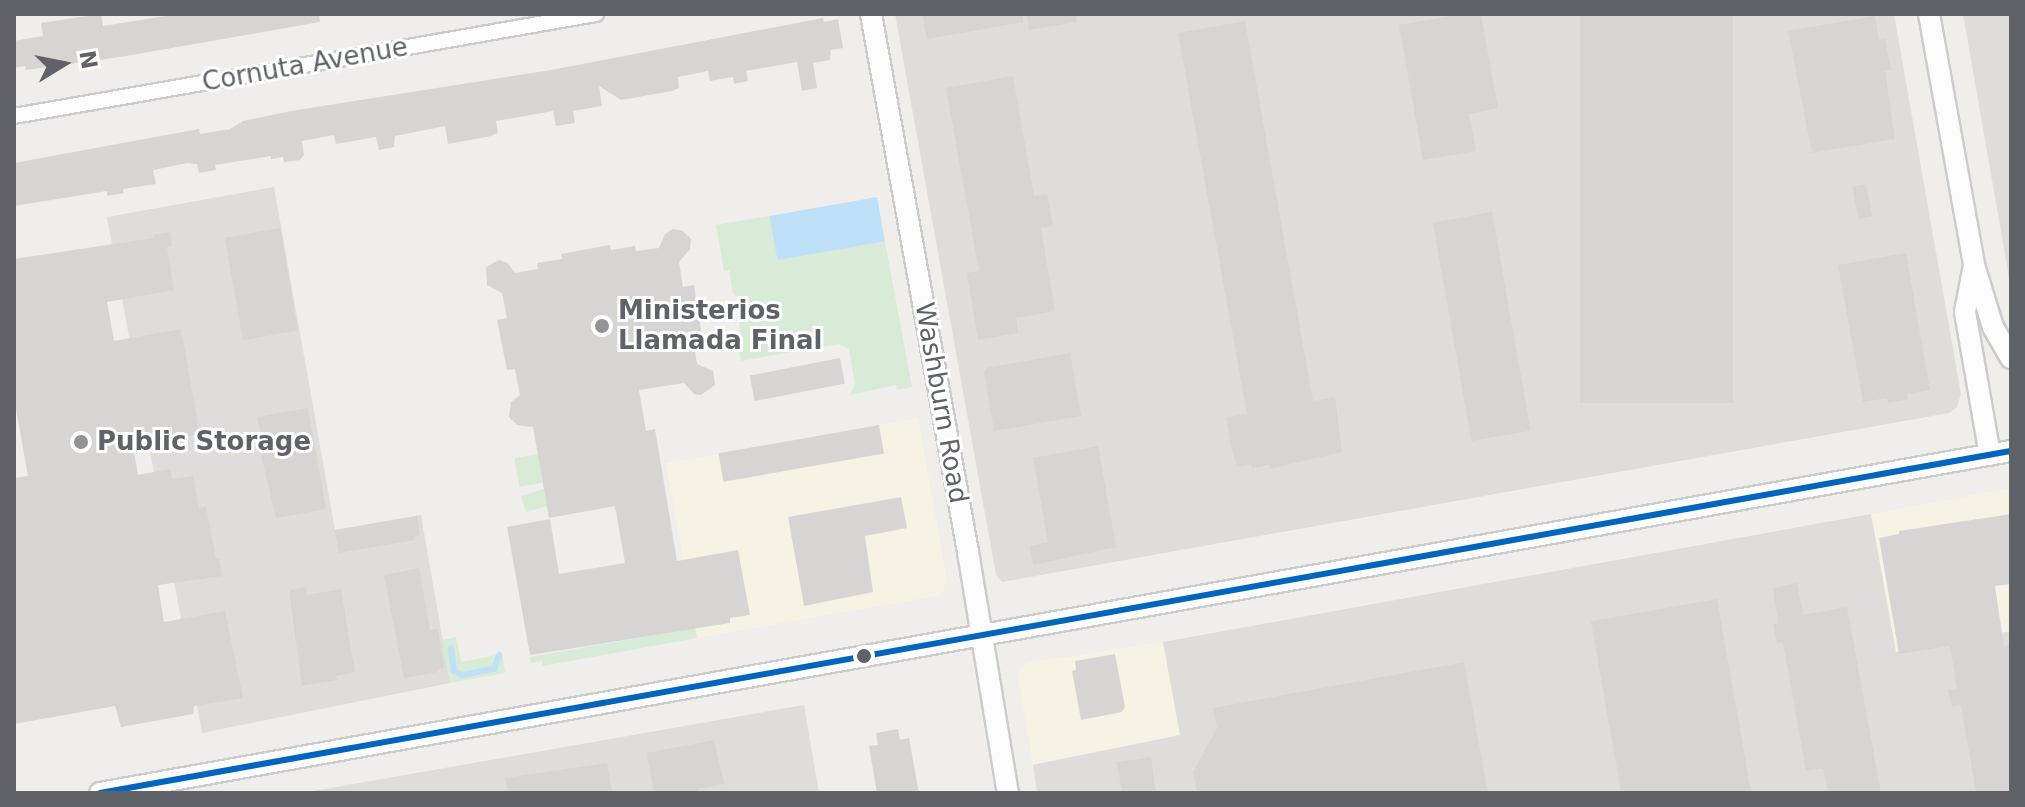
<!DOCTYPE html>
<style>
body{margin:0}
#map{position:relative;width:2025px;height:807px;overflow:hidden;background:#efeeea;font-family:"DejaVu Sans",sans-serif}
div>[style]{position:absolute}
.commercial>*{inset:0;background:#f7f3e4}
.industrial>*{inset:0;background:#dfddda}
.green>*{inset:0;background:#d8ebd6;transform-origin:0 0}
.water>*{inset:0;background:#bfe0f9;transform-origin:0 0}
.stream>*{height:6px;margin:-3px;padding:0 3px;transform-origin:3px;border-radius:3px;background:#bfe0f9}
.building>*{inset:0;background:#d6d5d3;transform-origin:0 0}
.roads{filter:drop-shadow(2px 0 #cbcccc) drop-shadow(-2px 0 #cbcccc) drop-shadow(0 2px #cbcccc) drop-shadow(0 -2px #cbcccc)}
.street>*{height:14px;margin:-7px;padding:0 7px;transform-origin:7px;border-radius:7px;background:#fdfcfc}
.secondary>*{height:20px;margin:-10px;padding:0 10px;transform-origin:10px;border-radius:10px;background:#fdfcfc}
.bus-1>*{height:6px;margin:-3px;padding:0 3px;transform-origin:3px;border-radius:3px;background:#0065bd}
.dots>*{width:22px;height:22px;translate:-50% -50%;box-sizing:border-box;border:4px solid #fff;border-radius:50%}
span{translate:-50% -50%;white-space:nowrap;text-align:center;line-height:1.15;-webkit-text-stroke:6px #fff;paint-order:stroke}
.street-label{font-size:26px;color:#5f6368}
.poi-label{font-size:26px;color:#5f6368;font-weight:700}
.left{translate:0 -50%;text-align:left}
.frame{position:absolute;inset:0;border:16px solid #5f6368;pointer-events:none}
.north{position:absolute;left:24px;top:24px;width:80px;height:80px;-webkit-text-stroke:6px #fff;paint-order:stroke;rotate:80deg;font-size:22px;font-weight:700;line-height:32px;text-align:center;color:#5f6368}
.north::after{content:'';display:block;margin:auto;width:28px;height:36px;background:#5f6368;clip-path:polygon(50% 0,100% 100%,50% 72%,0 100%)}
</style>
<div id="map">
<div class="commercial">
<i style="clip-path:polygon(918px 418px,947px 581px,941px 595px,697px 638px,666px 463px)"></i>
<i style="clip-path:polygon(2011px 488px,2011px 631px,1896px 652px,1871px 514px)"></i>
<i style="clip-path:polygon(1163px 642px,1180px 735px,1033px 764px,1018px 676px,1021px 668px,1028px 663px)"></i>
</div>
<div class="industrial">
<i style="clip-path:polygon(895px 14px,1894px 14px,1961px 394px,1957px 407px,1949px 413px,1002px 582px,996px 575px)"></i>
<i style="clip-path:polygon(1963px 14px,2011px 14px,2011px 289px)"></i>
<i style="clip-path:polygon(274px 187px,335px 530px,421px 515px,450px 683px,202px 733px,107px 217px)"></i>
<i style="clip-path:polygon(1871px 514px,1896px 652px,2011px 631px,2011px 793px,1037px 793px,1033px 765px,1180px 735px,1163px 642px)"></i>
<i style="clip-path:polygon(804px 705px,819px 793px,302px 793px)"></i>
</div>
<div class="green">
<i style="clip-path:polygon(770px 216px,778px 260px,885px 241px,912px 387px,897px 390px,896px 385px,850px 395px,855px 384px,849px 349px,839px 344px,741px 361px,736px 334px,740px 333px,738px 298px,733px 293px,729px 270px,724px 271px,716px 225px)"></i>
<i style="left:538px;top:454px;width:29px;height:24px;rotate:80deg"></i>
<i style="left:544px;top:489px;width:17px;height:24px;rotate:73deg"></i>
<i style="clip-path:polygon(695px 628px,697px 638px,543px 666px,542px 661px,531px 663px,530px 657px)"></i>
<i style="clip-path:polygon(456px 637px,461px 662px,502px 654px,505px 673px,450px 683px,442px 640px)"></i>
</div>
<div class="water">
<i style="left:877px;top:197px;width:45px;height:109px;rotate:80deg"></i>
</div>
<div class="stream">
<i style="left:451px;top:648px;width:23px;rotate:83deg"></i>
<i style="left:454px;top:671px;width:9px;rotate:27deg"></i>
<i style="left:462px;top:675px;width:33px;rotate:-11deg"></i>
<i style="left:494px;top:669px;width:15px;rotate:-70deg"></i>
</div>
<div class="building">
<i style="clip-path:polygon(101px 14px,103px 26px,179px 14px,319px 14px,320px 22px,120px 57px,26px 70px,25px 66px,14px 68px,14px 41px,43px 36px,41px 23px)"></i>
<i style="clip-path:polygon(922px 14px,1023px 14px,1023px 22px,927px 39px)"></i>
<i style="clip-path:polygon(1026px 14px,1076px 14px,1077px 22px,1029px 30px)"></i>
<i style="clip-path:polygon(1463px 14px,1481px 14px,1498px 108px,1469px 114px,1476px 151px,1423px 160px,1399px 25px)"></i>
<i style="left:1580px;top:14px;width:153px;height:389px"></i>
<i style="clip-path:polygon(1875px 16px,1879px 40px,1885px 39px,1891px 70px,1885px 71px,1895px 139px,1812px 153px,1788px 31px)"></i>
<i style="clip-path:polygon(823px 18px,824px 22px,838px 19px,843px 48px,831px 50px,830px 60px,813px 63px,817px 88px,802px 91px,797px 62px,746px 71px,748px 81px,734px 84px,733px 77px,710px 81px,708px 71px,678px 77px,679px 88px,672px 91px,621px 100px,599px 86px,602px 106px,573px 111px,575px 123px,556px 126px,553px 111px,496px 121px,498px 133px,491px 136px,448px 144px,445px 126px,395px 136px,394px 147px,379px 150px,376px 137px,336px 144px,334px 135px,302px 141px,304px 155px,300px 160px,284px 162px,283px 157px,271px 159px,271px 156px,215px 165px,216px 170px,199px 173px,197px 164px,187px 163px,153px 170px,156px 184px,123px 189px,124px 193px,107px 196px,107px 191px,14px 206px,14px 163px,199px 129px,200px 134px,230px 129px,243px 121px,291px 111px,551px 70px)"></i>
<i style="clip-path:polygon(1245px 21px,1313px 401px,1335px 397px,1342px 452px,1269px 469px,1269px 465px,1252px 468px,1251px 464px,1237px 467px,1231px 446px,1226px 417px,1247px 414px,1178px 33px)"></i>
<i style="clip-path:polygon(1013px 76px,1034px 196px,1047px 194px,1053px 226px,1041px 228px,1055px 311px,1016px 318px,1018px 333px,978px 340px,967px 273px,979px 271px,946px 88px)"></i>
<i style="left:1866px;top:184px;width:33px;height:14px;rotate:79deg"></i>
<i style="left:1492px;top:212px;width:222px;height:60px;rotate:80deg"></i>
<i style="left:280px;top:228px;width:104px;height:56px;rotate:80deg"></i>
<i style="clip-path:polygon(673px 229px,683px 231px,691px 239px,690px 249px,679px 262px,683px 287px,694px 285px,702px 336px,693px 337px,697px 364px,713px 371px,715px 385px,701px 395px,694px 394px,684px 383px,639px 390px,646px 431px,655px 429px,677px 561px,738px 550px,750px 615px,730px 618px,730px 623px,530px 655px,507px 527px,550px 519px,559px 574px,625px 563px,615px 506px,549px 518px,533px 427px,517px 425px,509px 417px,511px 402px,520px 395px,515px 369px,507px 370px,497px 320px,507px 318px,502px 293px,487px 285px,486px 267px,499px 260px,508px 263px,515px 273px,538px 269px,537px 263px,562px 259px,561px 254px,610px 245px,611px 250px,635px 246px,636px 251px,659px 248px,665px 234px)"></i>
<i style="clip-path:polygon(170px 232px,172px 246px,167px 247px,174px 290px,107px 302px,114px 341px,181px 329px,200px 434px,133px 446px,138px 475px,170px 469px,172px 479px,193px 476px,199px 508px,206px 506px,216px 559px,219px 558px,222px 576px,158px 585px,164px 622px,225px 611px,243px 698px,194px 706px,193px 714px,121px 727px,115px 706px,14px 724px,14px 478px,28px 476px,14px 398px,14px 259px,154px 238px,154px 235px)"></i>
<i style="clip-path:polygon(1906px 253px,1930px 390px,1907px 394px,1908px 399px,1888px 403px,1887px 398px,1863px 402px,1838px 265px)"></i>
<i style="clip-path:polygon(1070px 353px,1081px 416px,994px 431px,984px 372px,986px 368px)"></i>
<i style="left:840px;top:358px;width:26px;height:92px;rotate:79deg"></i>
<i style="clip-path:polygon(308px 408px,326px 509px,276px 518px,261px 455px,264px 454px,257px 417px)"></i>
<i style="left:879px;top:425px;width:29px;height:163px;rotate:80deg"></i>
<i style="clip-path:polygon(1098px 446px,1116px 547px,1033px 565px,1030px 546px,1048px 542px,1033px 458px)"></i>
<i style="clip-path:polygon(901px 497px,907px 528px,865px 536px,873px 592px,804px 606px,788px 517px)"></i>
<i style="clip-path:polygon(2011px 514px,2011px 584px,1995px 586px,2004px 646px,2011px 645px,2011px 793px,1976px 793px,1961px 705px,1952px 707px,1948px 690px,1957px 689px,1950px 646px,1899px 654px,1879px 538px,1899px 534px,1899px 531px)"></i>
<i style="clip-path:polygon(417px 516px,420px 535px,414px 537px,414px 540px,339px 553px,335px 530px)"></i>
<i style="clip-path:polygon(419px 568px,430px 630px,438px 629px,444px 668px,437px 669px,437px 672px,404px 678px,384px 575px)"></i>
<i style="clip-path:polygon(1797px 583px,1803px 615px,1847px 607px,1881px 793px,1828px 793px,1823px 768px,1806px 771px,1783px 642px,1777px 643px,1773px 624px,1778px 623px,1773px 588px)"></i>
<i style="clip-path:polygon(306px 587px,307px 595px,341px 589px,355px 672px,336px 676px,337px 680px,302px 686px,290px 598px,290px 590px)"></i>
<i style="left:1717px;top:599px;width:197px;height:128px;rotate:80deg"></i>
<i style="clip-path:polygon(1115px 654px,1125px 707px,1122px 712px,1081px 720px,1072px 671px,1076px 670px,1075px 661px)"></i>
<i style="clip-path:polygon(1464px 662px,1488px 793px,1197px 793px,1193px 772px,1217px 728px,1213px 708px)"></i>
<i style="clip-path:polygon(898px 729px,900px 740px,909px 738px,919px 793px,877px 793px,869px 746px,878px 745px,876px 733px)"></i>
<i style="clip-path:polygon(714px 740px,724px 784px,698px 789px,698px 793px,654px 793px,647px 753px)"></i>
<i style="clip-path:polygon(1151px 757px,1156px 793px,1122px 793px,1117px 762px)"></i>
<i style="clip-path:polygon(607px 763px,612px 793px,508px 793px,505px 778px)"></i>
</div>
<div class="roads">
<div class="street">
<i style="left:14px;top:116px;width:591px;rotate:-9.94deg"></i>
</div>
<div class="secondary">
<i style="left:871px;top:14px;width:547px;rotate:79.78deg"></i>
<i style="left:968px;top:552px;width:244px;rotate:80.6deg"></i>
<i style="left:1929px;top:14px;width:255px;rotate:79.8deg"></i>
<i style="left:1974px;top:265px;width:65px;rotate:73deg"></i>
<i style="left:1993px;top:327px;width:36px;rotate:60deg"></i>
<i style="left:1973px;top:270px;width:43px;rotate:100.8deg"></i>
<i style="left:1965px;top:312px;width:145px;rotate:80.1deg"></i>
<i style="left:100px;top:793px;width:1941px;rotate:-10.15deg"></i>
</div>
</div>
<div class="bus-1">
<i style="left:100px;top:793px;width:1941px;rotate:-10.15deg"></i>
</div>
<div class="dots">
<i style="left:602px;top:326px;background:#919496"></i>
<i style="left:81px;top:442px;background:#919496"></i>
<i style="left:864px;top:656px;background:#5f6368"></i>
</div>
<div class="street-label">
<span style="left:305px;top:65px;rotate:-10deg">Cornuta Avenue</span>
<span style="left:941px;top:403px;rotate:80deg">Washburn Road</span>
</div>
<div class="poi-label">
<span class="left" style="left:618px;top:326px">Ministerios<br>Llamada Final</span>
<span class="left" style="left:97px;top:442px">Public Storage</span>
</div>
<div class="frame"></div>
<div class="north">N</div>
</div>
